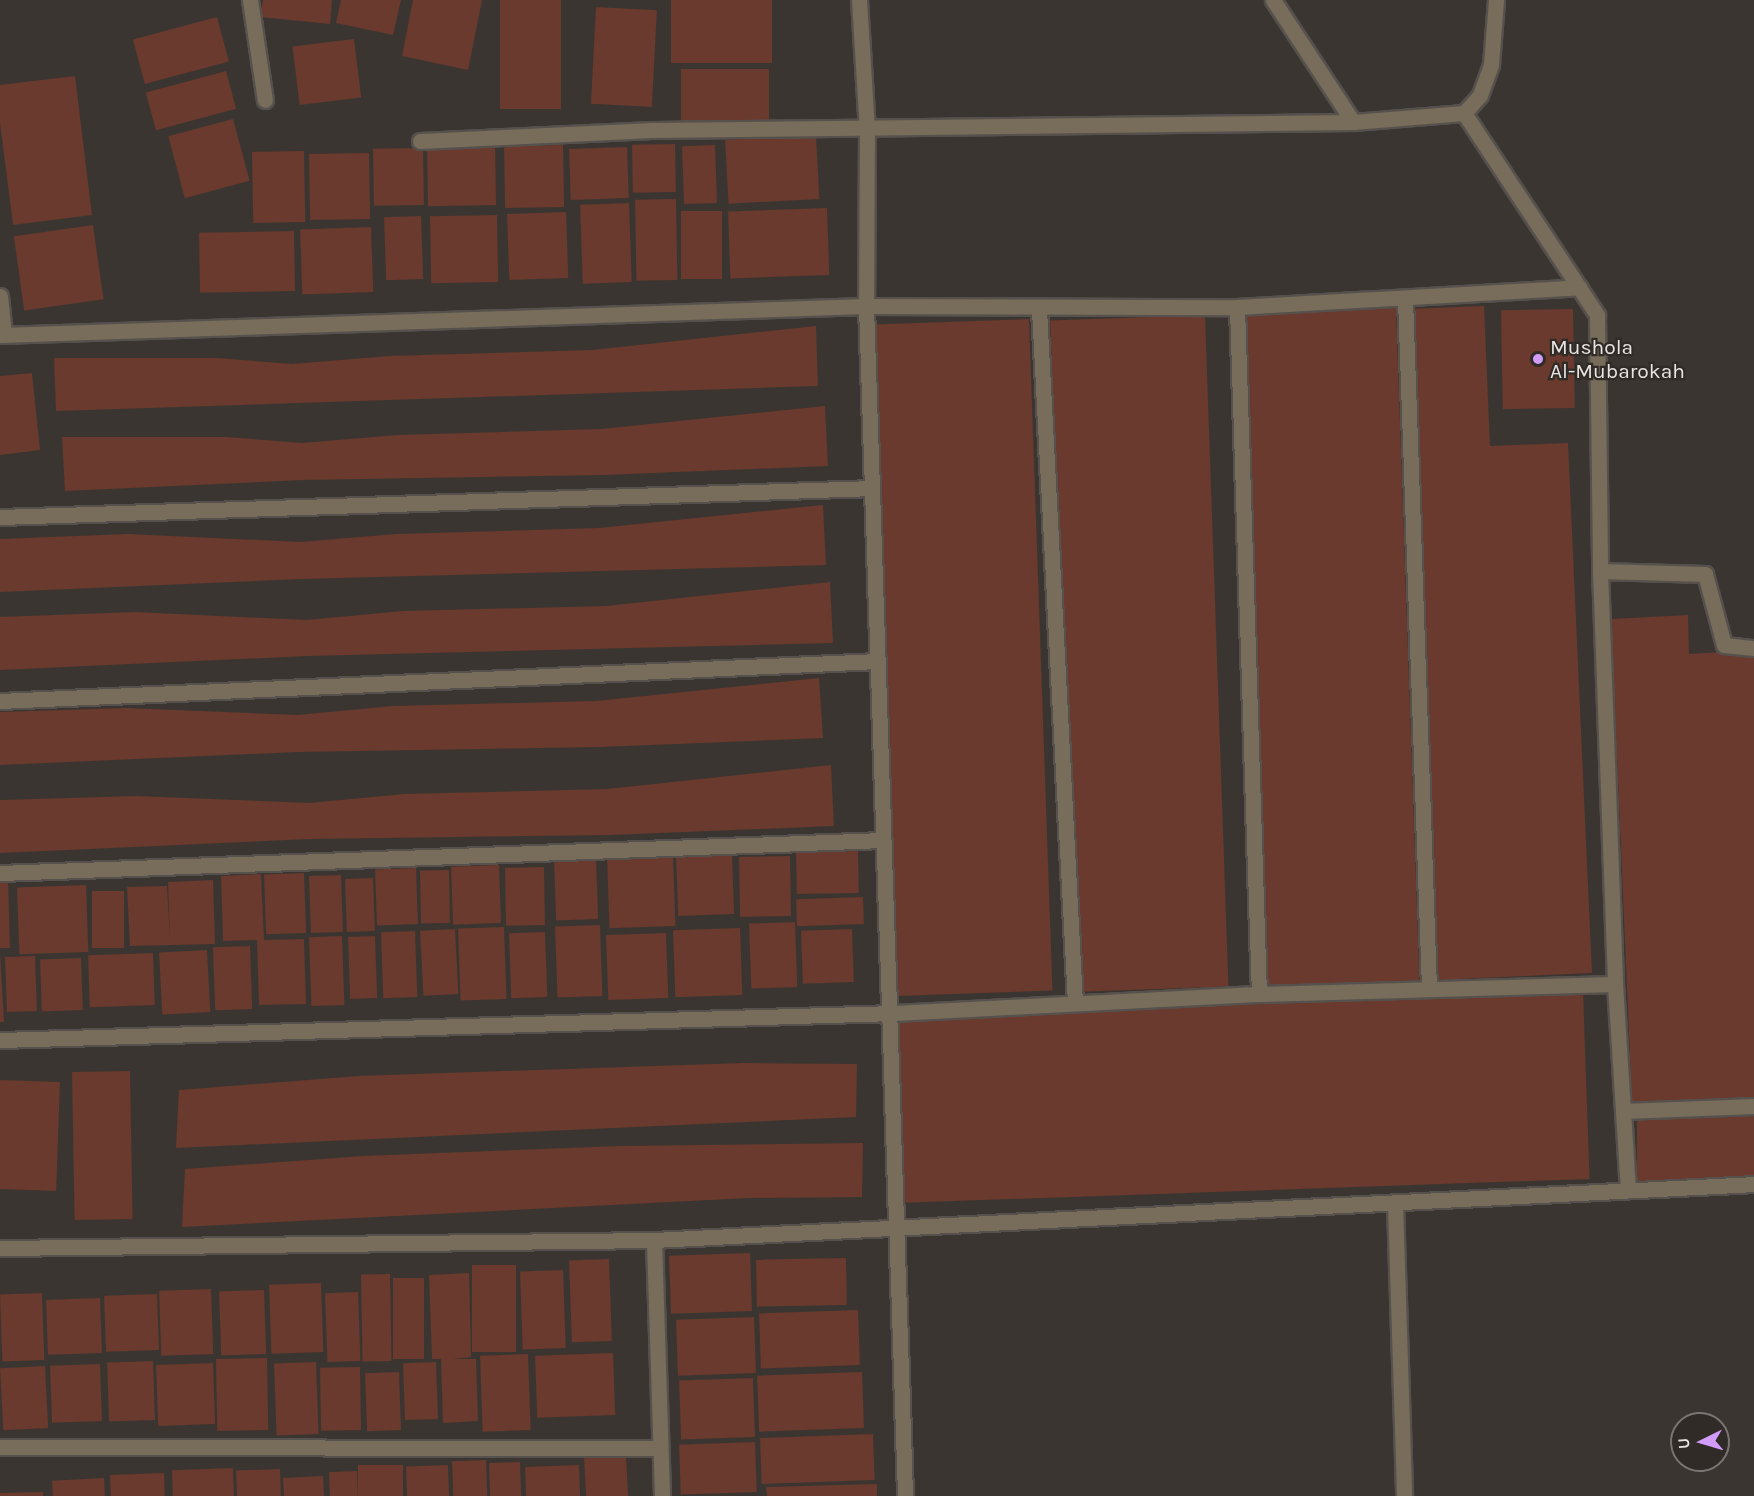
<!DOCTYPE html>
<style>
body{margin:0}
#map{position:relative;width:1754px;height:1496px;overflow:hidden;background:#3a3531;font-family:Karla,sans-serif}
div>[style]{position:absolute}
.building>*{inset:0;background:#693a2d;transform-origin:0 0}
.roads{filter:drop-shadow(2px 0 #56514d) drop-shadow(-2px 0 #56514d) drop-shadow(0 2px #56514d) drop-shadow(0 -2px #56514d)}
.minor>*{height:15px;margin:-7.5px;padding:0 7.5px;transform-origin:7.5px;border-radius:7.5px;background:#786d5a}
.dots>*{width:16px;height:16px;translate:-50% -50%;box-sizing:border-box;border:3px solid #302b27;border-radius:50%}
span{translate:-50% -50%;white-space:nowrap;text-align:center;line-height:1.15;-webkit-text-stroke:4.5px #302b27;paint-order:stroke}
.poi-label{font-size:21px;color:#e8e4e2}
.left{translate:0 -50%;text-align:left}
.north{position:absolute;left:1670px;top:1412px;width:60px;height:60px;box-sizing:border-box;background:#302b27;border:2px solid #7a7572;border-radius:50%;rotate:265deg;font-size:16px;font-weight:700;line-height:24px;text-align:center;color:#e8e4e2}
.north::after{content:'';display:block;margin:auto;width:21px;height:27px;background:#d29cfd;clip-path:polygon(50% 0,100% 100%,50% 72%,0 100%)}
</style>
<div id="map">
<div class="building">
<i style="clip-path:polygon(263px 0,332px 0,330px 24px,260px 17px)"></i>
<i style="clip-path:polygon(341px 0,401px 0,393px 35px,336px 23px)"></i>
<i style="clip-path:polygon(413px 0,482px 0,468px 70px,402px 56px)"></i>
<i style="left:500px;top:0;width:61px;height:109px"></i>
<i style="left:671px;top:0;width:101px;height:63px"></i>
<i style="left:596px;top:7px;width:61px;height:97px;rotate:3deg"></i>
<i style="left:217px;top:17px;width:46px;height:87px;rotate:75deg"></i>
<i style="left:354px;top:39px;width:59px;height:62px;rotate:83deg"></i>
<i style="left:769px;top:69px;width:52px;height:88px;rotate:90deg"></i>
<i style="left:226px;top:71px;width:39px;height:83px;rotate:75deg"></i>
<i style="clip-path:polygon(75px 76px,92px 215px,13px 225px,0 123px,0 85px)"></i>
<i style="left:233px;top:119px;width:64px;height:67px;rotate:75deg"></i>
<i style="left:816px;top:135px;width:64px;height:91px;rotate:87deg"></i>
<i style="left:675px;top:144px;width:48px;height:43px;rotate:89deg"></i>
<i style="left:495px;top:145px;width:60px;height:68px;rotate:89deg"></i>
<i style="left:563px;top:145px;width:62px;height:59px;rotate:89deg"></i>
<i style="left:715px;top:145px;width:58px;height:33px;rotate:88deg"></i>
<i style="left:627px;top:147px;width:51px;height:58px;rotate:88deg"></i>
<i style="left:423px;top:148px;width:57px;height:50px;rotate:89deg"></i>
<i style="left:304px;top:151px;width:71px;height:52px;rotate:89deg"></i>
<i style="left:369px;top:153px;width:66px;height:60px;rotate:89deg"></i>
<i style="left:676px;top:199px;width:81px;height:41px;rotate:89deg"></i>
<i style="left:629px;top:203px;width:79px;height:49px;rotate:88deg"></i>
<i style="left:827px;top:208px;width:67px;height:99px;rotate:88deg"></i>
<i style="left:681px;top:211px;width:41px;height:68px"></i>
<i style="left:566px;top:212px;width:66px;height:59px;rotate:88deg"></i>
<i style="left:497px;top:215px;width:67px;height:67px;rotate:89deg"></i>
<i style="left:421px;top:216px;width:63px;height:37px;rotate:88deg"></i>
<i style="left:93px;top:225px;width:75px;height:80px;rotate:82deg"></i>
<i style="left:371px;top:227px;width:65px;height:71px;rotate:88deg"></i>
<i style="left:294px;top:231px;width:60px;height:95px;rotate:89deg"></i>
<i style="clip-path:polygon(1484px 306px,1490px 446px,1568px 443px,1592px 973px,1437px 980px,1407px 309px)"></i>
<i style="left:1396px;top:308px;width:673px;height:156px;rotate:88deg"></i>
<i style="left:1573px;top:309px;width:99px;height:72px;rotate:89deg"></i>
<i style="left:1205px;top:315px;width:672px;height:155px;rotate:88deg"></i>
<i style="left:1029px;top:319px;width:672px;height:155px;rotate:88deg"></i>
<i style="clip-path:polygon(816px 326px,818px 386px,56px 411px,54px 358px,217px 358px,292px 364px,389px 356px,592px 350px)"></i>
<i style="clip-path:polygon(32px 373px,40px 450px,0 455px,0 376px)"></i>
<i style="clip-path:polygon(825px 406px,828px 466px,605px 475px,303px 480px,65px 491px,62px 437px,226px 437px,302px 443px,398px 435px,601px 429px)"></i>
<i style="clip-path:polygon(823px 505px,826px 565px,301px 579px,0 592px,0 539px,128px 534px,300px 542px,396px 534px,599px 528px)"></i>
<i style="clip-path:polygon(830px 582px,833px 643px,308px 656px,0 670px,0 617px,135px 612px,307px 620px,403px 611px,606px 606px)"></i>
<i style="clip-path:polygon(1688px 615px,1689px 654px,1754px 650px,1754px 1098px,1632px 1103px,1611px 619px)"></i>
<i style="clip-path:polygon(819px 678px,823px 738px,600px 747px,298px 752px,0 765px,0 712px,125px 708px,297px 715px,393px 706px,596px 701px)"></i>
<i style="clip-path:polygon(831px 765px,834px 826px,611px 835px,310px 839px,0 853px,0 800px,136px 796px,309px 803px,404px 794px,607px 789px)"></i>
<i style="left:858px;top:851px;width:42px;height:62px;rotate:89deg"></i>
<i style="left:732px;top:854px;width:60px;height:56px;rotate:88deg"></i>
<i style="left:673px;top:855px;width:71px;height:66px;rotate:88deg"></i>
<i style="left:790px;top:856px;width:60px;height:51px;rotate:89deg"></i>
<i style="left:596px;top:858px;width:61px;height:42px;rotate:88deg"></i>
<i style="left:499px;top:865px;width:58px;height:48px;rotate:88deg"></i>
<i style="left:544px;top:867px;width:58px;height:39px;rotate:89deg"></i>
<i style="left:416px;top:868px;width:56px;height:41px;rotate:88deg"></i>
<i style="left:449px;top:870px;width:53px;height:29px;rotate:89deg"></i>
<i style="left:304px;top:873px;width:60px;height:40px;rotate:88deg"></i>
<i style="clip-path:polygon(261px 874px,264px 940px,304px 939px,306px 1004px,259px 1005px,257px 940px,223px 941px,221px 876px)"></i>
<i style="left:341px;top:875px;width:57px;height:32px;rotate:88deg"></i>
<i style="clip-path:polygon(8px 877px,10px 948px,0 948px,0 878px)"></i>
<i style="left:373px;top:878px;width:53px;height:28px;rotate:88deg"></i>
<i style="clip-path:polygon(213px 880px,215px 944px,130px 946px,127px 887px,167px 886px,170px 940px,168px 882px)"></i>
<i style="left:86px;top:885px;width:67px;height:69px;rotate:88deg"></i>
<i style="left:92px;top:891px;width:32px;height:57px"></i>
<i style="left:863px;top:897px;width:27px;height:67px;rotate:88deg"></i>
<i style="left:795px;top:922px;width:65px;height:46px;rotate:88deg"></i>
<i style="left:600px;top:925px;width:71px;height:45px;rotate:88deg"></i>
<i style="left:504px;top:927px;width:72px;height:46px;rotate:88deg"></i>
<i style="left:740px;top:928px;width:67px;height:67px;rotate:88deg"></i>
<i style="left:455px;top:929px;width:65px;height:35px;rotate:87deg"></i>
<i style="left:852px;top:929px;width:53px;height:51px;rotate:88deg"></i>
<i style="left:415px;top:931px;width:66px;height:34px;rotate:88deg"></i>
<i style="left:545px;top:932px;width:65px;height:36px;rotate:88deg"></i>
<i style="left:666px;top:933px;width:65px;height:60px;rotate:88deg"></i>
<i style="left:342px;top:936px;width:69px;height:33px;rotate:88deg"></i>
<i style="left:375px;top:936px;width:62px;height:27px;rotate:88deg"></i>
<i style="left:250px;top:946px;width:63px;height:37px;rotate:88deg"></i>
<i style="left:207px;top:950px;width:62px;height:48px;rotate:87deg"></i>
<i style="clip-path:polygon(0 952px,4px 1022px,0 1022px)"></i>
<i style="left:153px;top:953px;width:52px;height:65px;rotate:88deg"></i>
<i style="left:35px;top:956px;width:55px;height:30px;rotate:88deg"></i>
<i style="left:81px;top:958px;width:52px;height:41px;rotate:88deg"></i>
<i style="left:1583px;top:991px;width:188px;height:686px;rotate:88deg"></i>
<i style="clip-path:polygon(743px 1063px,857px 1064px,856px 1117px,176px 1148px,179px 1090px,358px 1076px)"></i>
<i style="left:130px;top:1071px;width:148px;height:58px;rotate:89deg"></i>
<i style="left:0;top:1080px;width:60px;height:109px;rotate:2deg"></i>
<i style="left:1754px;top:1110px;width:71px;height:117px;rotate:90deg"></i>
<i style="clip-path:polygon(863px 1143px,862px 1197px,749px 1198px,182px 1227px,185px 1169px,363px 1156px,620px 1146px)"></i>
<i style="left:750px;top:1253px;width:58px;height:81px;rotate:88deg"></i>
<i style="left:846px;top:1258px;width:47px;height:90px;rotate:89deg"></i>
<i style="left:609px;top:1259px;width:82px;height:40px;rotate:88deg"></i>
<i style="left:472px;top:1265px;width:44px;height:87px"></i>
<i style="left:563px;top:1270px;width:78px;height:43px;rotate:88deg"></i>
<i style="clip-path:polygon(469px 1273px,471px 1357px,453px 1359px,476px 1359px,478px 1421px,443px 1423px,441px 1359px,432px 1359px,429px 1275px)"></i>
<i style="left:390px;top:1274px;width:87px;height:29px;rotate:89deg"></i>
<i style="left:393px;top:1278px;width:31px;height:81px"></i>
<i style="left:321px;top:1283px;width:69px;height:52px;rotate:88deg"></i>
<i style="left:211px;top:1289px;width:65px;height:52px;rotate:88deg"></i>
<i style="left:264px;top:1290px;width:64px;height:45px;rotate:88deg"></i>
<i style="left:358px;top:1292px;width:69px;height:33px;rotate:88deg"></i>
<i style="left:42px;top:1293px;width:67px;height:42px;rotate:88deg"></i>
<i style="left:157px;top:1294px;width:56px;height:53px;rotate:88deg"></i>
<i style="left:100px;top:1298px;width:55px;height:54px;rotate:88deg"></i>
<i style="left:858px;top:1310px;width:55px;height:99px;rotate:88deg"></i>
<i style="left:754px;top:1317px;width:56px;height:78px;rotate:88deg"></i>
<i style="left:613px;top:1353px;width:62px;height:78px;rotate:88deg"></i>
<i style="left:528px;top:1354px;width:76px;height:48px;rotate:88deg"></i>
<i style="left:267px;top:1358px;width:72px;height:51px;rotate:89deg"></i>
<i style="left:153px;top:1361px;width:59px;height:46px;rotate:88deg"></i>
<i style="left:316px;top:1362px;width:72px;height:42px;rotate:88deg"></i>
<i style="left:436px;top:1362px;width:57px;height:33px;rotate:88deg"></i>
<i style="left:213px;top:1363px;width:61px;height:57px;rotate:88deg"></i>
<i style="left:100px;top:1364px;width:57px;height:50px;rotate:88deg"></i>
<i style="left:45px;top:1366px;width:62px;height:45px;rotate:87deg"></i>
<i style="left:360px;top:1367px;width:63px;height:40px;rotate:89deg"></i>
<i style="left:399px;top:1372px;width:58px;height:34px;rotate:88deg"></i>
<i style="left:862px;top:1372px;width:56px;height:105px;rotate:88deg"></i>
<i style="left:753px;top:1378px;width:59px;height:74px;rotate:88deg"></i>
<i style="left:873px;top:1434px;width:46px;height:113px;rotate:88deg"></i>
<i style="left:755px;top:1442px;width:50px;height:76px;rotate:88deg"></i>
<i style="left:626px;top:1456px;width:40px;height:42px;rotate:87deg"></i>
<i style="left:486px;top:1460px;width:36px;height:34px;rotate:88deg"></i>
<i style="left:520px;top:1462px;width:34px;height:31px;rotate:88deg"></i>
<i style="left:403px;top:1465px;width:31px;height:45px;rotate:90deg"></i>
<i style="left:448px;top:1465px;width:31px;height:42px;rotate:88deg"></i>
<i style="left:579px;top:1465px;width:31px;height:54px;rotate:88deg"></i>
<i style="left:233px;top:1468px;width:28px;height:61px;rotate:88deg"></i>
<i style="left:280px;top:1469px;width:27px;height:44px;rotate:88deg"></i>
<i style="left:357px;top:1471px;width:25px;height:28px;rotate:88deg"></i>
<i style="left:164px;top:1473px;width:23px;height:54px;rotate:88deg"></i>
<i style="left:323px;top:1476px;width:20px;height:40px;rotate:87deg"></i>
<i style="left:104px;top:1478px;width:18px;height:52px;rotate:87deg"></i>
<i style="clip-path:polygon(877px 1484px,877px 1496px,767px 1496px,766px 1487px)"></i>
<i style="clip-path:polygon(43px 1492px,43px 1496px,0 1496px,0 1493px)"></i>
</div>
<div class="roads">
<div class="minor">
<i style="left:250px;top:0;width:101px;rotate:81.5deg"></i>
<i style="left:859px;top:0;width:130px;rotate:86.5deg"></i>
<i style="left:867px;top:130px;width:176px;rotate:90.3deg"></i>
<i style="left:866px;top:306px;width:1191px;rotate:88.12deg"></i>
<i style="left:1273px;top:0;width:146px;rotate:56.7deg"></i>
<i style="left:1464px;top:113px;width:242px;rotate:56.6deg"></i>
<i style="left:1597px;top:315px;width:256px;rotate:89.3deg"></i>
<i style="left:1600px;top:571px;width:413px;rotate:87.9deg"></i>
<i style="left:1615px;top:984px;width:205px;rotate:86.4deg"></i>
<i style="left:420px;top:141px;width:232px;rotate:-2.7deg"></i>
<i style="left:652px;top:130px;width:701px;rotate:-0.65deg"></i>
<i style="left:1353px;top:122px;width:111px;rotate:-4.6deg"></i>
<i style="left:1464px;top:113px;width:24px;rotate:-48deg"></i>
<i style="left:1480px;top:95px;width:32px;rotate:-70deg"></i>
<i style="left:1491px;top:65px;width:65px;rotate:-85.6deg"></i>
<i style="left:0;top:296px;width:39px;rotate:84deg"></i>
<i style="left:1405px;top:298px;width:690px;rotate:88.01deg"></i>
<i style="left:1237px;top:307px;width:687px;rotate:88.17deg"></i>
<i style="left:1039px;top:309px;width:695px;rotate:87.03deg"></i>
<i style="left:0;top:335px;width:866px;rotate:-1.92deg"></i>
<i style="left:866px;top:306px;width:371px;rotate:0.2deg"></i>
<i style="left:1237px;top:307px;width:343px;rotate:-3.3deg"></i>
<i style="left:0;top:517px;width:872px;rotate:-1.9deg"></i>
<i style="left:1600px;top:571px;width:105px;rotate:1.6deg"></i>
<i style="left:1705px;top:574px;width:73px;rotate:75deg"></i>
<i style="left:1724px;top:645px;width:30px;rotate:6deg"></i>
<i style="left:0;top:701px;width:878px;rotate:-2.61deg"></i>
<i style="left:0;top:873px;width:884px;rotate:-2.14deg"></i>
<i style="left:0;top:1040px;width:892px;rotate:-1.73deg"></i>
<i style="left:892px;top:1013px;width:367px;rotate:-3deg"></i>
<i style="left:1259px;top:994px;width:356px;rotate:-1.6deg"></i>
<i style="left:1624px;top:1111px;width:130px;rotate:-2.2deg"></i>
<i style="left:1395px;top:1204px;width:292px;rotate:88.2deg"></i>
<i style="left:654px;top:1240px;width:256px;rotate:88.2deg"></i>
<i style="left:0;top:1248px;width:654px;rotate:-0.7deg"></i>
<i style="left:654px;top:1240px;width:1101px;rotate:-2.91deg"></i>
<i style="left:0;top:1447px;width:660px;rotate:0.09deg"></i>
</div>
</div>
<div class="dots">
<i style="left:1538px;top:359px;background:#d29cfd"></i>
</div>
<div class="poi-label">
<span class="left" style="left:1550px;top:359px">Mushola<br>Al-Mubarokah</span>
</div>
<div class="north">U</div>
</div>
